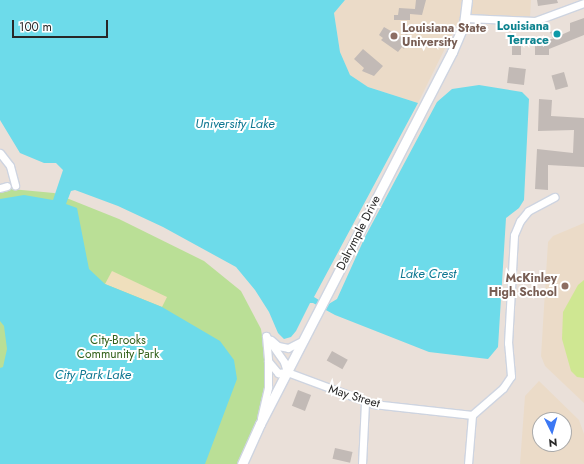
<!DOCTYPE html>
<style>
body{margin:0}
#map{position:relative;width:584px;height:464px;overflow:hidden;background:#eae0d9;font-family:Jost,sans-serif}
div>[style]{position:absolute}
.education>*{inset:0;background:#ebdbc8}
.green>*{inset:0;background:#badf96}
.sand>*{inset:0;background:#efdfbc}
.pitch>*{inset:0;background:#cfe792}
.water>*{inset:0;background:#6ddbea}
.building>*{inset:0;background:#c2bab6;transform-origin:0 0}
.roads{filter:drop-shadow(1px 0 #ced4e0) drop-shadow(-1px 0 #ced4e0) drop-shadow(0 1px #ced4e0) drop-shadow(0 -1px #ced4e0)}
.street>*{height:7px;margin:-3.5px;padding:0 3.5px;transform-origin:3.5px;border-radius:3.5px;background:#fff}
.secondary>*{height:9px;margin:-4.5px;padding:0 4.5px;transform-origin:4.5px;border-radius:4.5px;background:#fff}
.dots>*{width:11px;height:11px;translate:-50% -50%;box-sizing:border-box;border:2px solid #fff;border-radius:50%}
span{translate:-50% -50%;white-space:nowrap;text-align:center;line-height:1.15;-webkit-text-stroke:4px #fff;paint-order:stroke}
.culture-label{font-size:12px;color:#0d838f;font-weight:700}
.right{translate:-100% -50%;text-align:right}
.education-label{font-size:12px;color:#785e54;font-weight:700}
.left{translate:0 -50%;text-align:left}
.street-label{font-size:12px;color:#272727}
.park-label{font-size:12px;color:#33611b}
.water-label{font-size:13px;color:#117892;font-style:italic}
.north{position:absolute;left:532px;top:412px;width:40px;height:40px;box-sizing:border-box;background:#fff;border:1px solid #a9a9a9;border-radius:50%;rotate:175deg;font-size:11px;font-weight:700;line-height:16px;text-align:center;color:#272727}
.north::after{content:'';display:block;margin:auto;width:14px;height:18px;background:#3c78f4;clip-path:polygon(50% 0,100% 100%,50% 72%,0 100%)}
.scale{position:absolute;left:12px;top:20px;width:96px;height:18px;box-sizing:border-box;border:2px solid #272727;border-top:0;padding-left:5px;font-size:12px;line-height:14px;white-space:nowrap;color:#272727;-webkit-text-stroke:3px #fff;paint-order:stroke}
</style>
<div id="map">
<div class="education">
<i style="clip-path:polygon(345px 0,531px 0,530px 18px,478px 16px,459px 20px,418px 103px,368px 87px,350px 76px,340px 52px,334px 13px)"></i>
<i style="clip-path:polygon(584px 223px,584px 403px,545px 366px,541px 356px,548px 242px,553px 236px)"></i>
<i style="clip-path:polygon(evenodd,539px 381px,579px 420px,584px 434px,584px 464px,520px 464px,525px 396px,539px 381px,540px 420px,564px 420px,564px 444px,540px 444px,540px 420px)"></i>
</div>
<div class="green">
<i style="clip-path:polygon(11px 189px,54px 193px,119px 219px,204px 261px,241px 291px,261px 329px,268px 376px,260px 424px,242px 464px,0 464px,0 192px)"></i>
</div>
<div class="sand">
<i style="clip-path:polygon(112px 271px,167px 297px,162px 307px,105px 284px)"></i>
</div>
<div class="pitch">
<i style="clip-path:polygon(584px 280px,584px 378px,577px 377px,571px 371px,562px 339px,563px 312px,578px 285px)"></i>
</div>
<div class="water">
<i style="clip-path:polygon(0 0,345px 0,334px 13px,340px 52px,350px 75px,368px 87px,418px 103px,314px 297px,327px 305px,337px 299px,365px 237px,437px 102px,452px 89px,479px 85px,522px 92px,529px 99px,524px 200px,519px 208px,506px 218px,498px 347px,488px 359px,429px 352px,335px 315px,313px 303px,310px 303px,296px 331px,291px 337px,284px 339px,278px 333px,269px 312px,255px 290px,236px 267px,163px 227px,118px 206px,75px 190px,71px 191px,66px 204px,77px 208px,89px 269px,105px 284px,162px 307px,220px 341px,234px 360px,237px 379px,205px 464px,0 464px,0 368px,3px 367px,7px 349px,4px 326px,0 321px,0 199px,24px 195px,53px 200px,63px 170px,56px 163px,44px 163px,20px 153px,0 120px)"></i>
</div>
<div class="building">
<i style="clip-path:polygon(416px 0,426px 0,422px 15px,410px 14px,410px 20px,394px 20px,394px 15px,398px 15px,399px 8px,415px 9px)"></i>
<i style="clip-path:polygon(537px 0,557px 0,558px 3px,538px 6px)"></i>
<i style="clip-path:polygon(584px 18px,584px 35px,549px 49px,549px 55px,535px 55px,535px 43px,541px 44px,541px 39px,553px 39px,550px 32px,559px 30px,561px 35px,570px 31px,570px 23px)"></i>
<i style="clip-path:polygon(384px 27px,403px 38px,406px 34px,410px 36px,404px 49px,402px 47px,398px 52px,381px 40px,383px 38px,379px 35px)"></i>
<i style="left:512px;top:39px;width:9px;height:16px"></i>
<i style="clip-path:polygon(363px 49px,383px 66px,374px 76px,362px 71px,364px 68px,354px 59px)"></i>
<i style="left:509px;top:67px;width:17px;height:16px;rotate:7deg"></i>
<i style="left:564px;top:72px;width:15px;height:13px;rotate:74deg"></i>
<i style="clip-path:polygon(539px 99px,552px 100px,551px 116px,584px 118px,584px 167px,548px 165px,548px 190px,535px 189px,537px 149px,573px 153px,574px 130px,538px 131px)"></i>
<i style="left:332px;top:351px;width:18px;height:11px;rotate:29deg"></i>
<i style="left:298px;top:390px;width:14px;height:17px;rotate:21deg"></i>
<i style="left:335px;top:448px;width:18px;height:11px;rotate:13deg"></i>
</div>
<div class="roads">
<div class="street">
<i style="left:466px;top:18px;width:69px;rotate:2.5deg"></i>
<i style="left:535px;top:21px;width:52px;rotate:-20.2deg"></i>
<i style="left:0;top:153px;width:16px;rotate:52deg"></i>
<i style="left:10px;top:166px;width:20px;rotate:75deg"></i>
<i style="left:0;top:188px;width:7px;rotate:-16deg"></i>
<i style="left:266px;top:336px;width:25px;rotate:85deg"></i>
<i style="left:268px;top:361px;width:16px;rotate:50deg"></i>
<i style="left:278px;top:373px;width:9px;rotate:-6deg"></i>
<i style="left:287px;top:372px;width:92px;rotate:20.4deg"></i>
<i style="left:373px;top:404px;width:100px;rotate:6.3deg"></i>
<i style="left:266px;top:336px;width:32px;rotate:55deg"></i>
<i style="left:284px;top:362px;width:10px;rotate:73deg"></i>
<i style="left:271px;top:340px;width:9px;rotate:41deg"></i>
<i style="left:278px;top:346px;width:10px;rotate:11deg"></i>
<i style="left:288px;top:348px;width:18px;rotate:-27deg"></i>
<i style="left:261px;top:418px;width:32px;rotate:-77deg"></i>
<i style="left:268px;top:387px;width:24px;rotate:-90deg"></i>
<i style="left:362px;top:464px;width:62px;rotate:-87.2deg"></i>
<i style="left:468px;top:464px;width:49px;rotate:-85.3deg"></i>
<i style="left:472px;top:415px;width:41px;rotate:-41.1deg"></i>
<i style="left:503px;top:388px;width:14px;rotate:-56deg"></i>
<i style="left:511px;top:376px;width:33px;rotate:-95deg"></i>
<i style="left:508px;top:343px;width:108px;rotate:-86.8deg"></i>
<i style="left:514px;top:235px;width:15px;rotate:-67deg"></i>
<i style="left:520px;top:221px;width:13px;rotate:-51deg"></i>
<i style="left:528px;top:211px;width:30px;rotate:-28deg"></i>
</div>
<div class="secondary">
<i style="left:242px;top:464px;width:44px;rotate:-65.8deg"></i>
<i style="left:260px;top:424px;width:419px;rotate:-62.7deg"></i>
<i style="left:452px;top:52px;width:30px;rotate:-67deg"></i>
<i style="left:464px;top:24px;width:24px;rotate:-83deg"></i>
</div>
</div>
<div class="dots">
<i style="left:557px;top:34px;background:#0f9aa8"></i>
<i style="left:394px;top:36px;background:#8d6e63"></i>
<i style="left:565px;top:286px;background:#8d6e63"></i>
</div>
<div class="culture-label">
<span class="right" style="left:549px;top:34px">Louisiana<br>Terrace</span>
</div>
<div class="education-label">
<span class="left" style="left:402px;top:36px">Louisiana State<br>University</span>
<span class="right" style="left:557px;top:286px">McKinley<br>High School</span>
</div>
<div class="street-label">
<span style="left:359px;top:233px;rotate:-63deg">Dalrymple Drive</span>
<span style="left:354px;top:397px;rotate:17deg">May Street</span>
</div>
<div class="park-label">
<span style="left:118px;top:348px">City-Brooks<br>Community Park</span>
</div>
<div class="water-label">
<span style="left:235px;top:124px">University Lake</span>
<span style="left:428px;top:274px">Lake Crest</span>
<span style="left:93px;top:375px">City Park Lake</span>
</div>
<div class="north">N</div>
<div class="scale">100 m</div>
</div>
